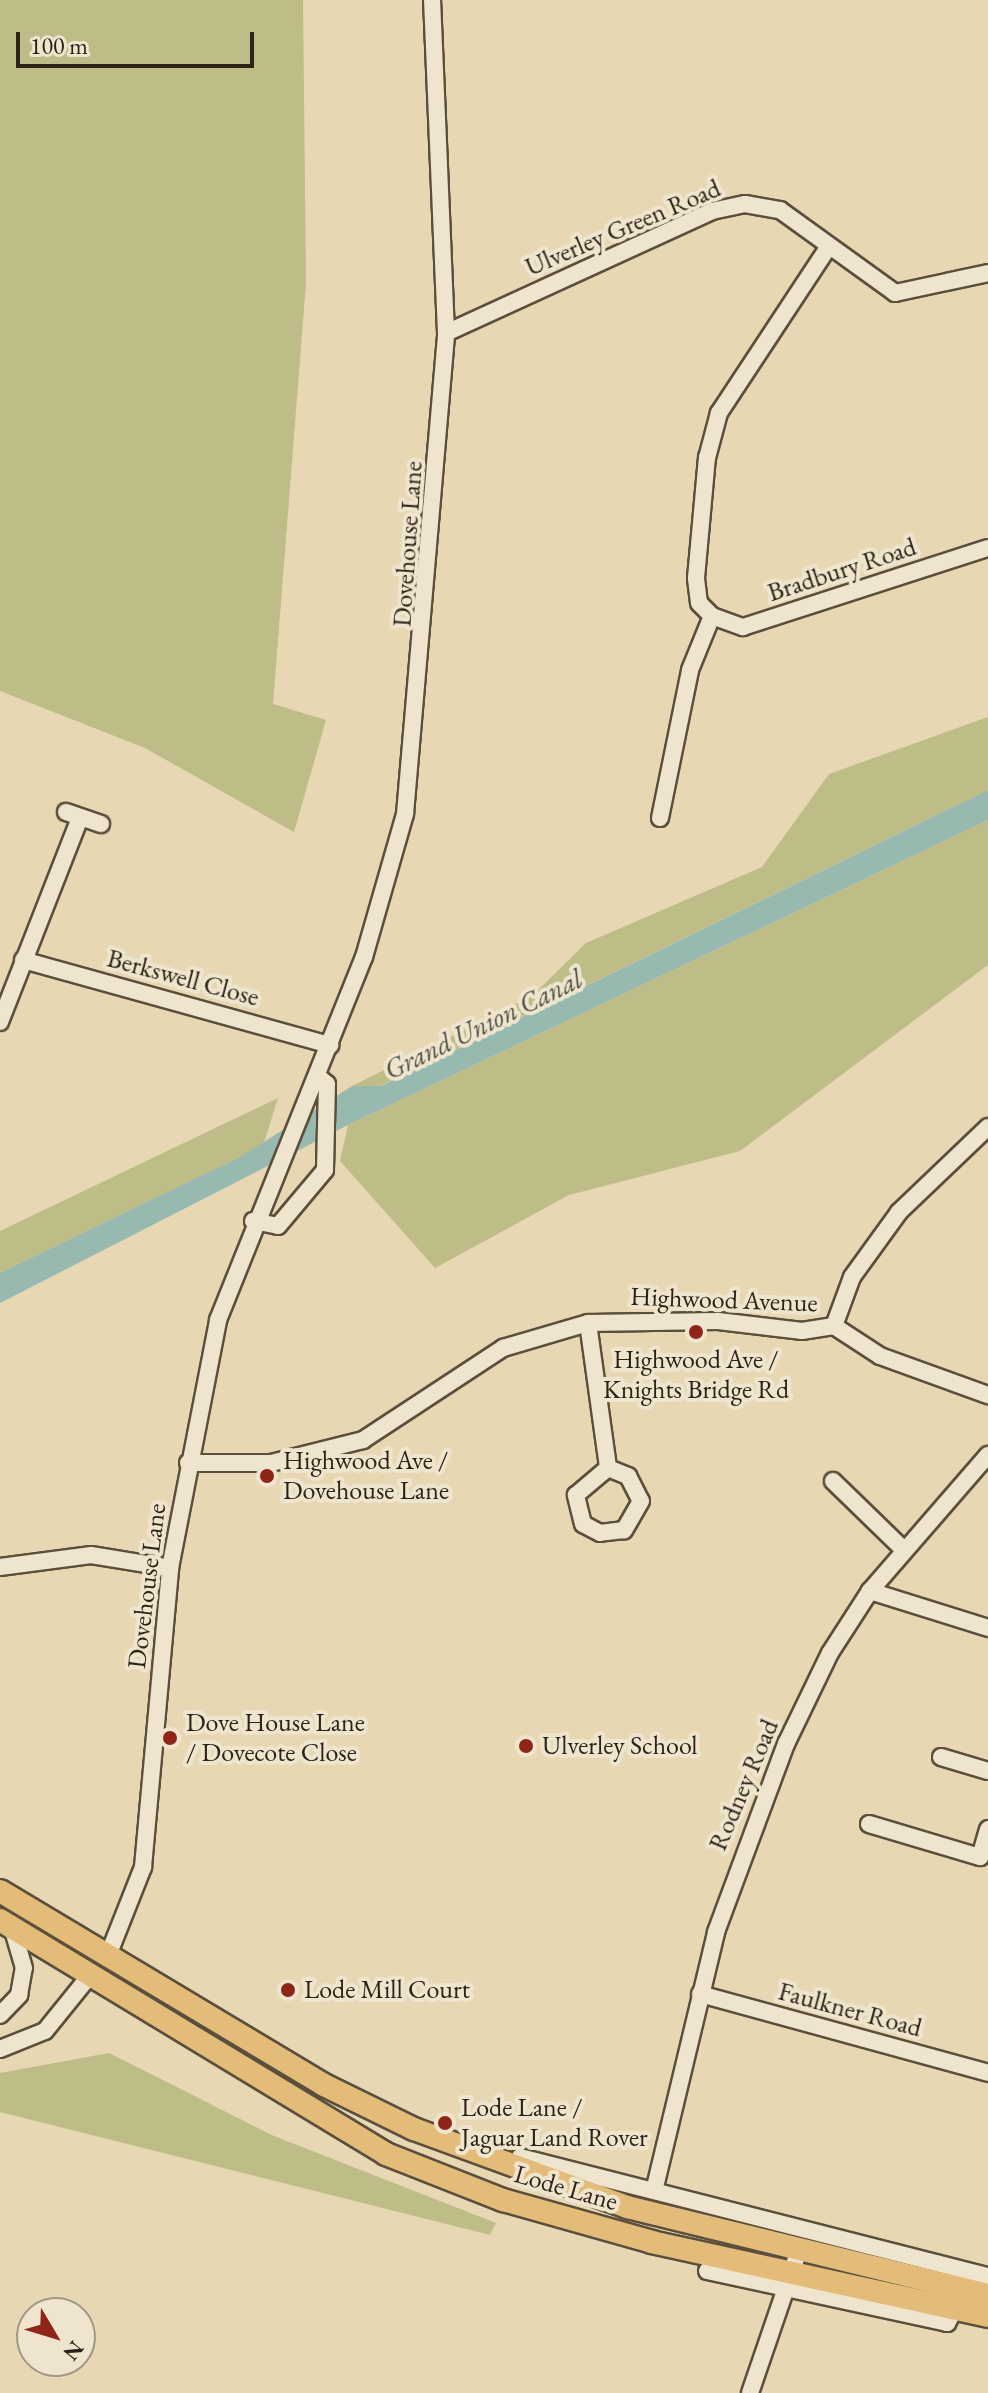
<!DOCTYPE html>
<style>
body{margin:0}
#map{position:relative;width:988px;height:2393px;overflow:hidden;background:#e7d7b3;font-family:"EB Garamond",serif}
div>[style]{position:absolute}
.green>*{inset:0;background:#bebc87}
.water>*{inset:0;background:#97b9b0}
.roads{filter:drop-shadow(2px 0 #5b4f3c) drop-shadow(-2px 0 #5b4f3c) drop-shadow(0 2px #5b4f3c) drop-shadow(0 -2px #5b4f3c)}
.minor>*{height:16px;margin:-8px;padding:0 8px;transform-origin:8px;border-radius:8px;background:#efe5ce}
.major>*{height:22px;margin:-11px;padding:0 11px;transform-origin:11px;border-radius:11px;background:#e4bc7a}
.dots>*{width:22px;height:22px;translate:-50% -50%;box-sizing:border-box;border:4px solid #efe5ce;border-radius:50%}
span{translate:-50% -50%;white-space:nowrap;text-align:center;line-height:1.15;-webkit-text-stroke:8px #efe5ce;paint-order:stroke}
.street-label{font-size:26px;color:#2c2215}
.poi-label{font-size:26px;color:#2c2215}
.left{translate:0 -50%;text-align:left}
.water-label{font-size:28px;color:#4c4f44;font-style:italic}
.north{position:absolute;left:16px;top:2297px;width:80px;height:80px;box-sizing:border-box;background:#efe5ce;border:2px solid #a19784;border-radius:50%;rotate:128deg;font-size:22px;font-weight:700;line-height:32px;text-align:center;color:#2c2215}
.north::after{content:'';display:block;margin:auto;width:28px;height:36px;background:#8f2418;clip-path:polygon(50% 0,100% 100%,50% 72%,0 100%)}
.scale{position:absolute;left:16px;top:32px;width:238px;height:36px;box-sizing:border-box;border:4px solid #2c2215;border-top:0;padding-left:10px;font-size:24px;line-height:28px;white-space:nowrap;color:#2c2215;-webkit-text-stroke:6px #efe5ce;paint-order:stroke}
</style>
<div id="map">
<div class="green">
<i style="clip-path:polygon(0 0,303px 0,306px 283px,273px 704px,326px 720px,294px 832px,145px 748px,0 691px)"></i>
<i style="clip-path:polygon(988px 717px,988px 790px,380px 1086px,352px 1086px,532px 996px,586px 943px,762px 867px,829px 774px)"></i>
<i style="clip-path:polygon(988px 820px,988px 965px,740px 1151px,569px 1195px,435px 1268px,340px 1161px,348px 1125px)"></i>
<i style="clip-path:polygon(278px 1098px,263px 1146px,0 1273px,0 1231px)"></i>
<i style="clip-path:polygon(109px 2053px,274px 2136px,496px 2223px,490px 2235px,0 2112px,0 2073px)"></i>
</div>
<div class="water">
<i style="clip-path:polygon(988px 790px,988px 820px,348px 1125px,0 1303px,0 1273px,240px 1157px,352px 1086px,381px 1086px)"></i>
</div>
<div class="roads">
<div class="minor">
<i style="left:446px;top:333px;width:293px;rotate:-24.6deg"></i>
<i style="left:712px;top:211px;width:34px;rotate:-12deg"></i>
<i style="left:745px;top:204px;width:36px;rotate:10deg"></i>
<i style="left:780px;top:210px;width:142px;rotate:35.8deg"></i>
<i style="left:895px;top:293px;width:95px;rotate:-12.1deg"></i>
<i style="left:712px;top:616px;width:33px;rotate:20deg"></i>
<i style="left:743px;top:627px;width:257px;rotate:-17.9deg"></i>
<i style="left:66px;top:812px;width:37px;rotate:19deg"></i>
<i style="left:660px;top:818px;width:151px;rotate:-78.5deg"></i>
<i style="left:690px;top:670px;width:58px;rotate:-67.8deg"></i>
<i style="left:712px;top:616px;width:18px;rotate:-135deg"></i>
<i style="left:699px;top:603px;width:25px;rotate:-97deg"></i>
<i style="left:696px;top:578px;width:121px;rotate:-84.8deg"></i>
<i style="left:707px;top:458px;width:47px;rotate:-75.1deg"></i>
<i style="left:719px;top:413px;width:196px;rotate:-56.6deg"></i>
<i style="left:23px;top:960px;width:319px;rotate:15.5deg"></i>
<i style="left:0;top:1022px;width:219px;rotate:-68.6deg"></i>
<i style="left:253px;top:1221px;width:25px;rotate:11deg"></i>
<i style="left:278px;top:1226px;width:73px;rotate:-50deg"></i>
<i style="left:325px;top:1170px;width:86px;rotate:-88.7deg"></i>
<i style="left:327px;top:1084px;width:13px;rotate:-141deg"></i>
<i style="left:588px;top:1323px;width:146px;rotate:82.1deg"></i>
<i style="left:608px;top:1468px;width:22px;rotate:22deg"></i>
<i style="left:628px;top:1476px;width:28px;rotate:63deg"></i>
<i style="left:641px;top:1501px;width:34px;rotate:120deg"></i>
<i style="left:624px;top:1530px;width:24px;rotate:173deg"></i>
<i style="left:600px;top:1533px;width:19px;rotate:-152deg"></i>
<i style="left:583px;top:1524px;width:30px;rotate:-104deg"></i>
<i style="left:576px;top:1495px;width:42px;rotate:-40.2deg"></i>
<i style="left:834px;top:1326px;width:52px;rotate:-69.8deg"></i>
<i style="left:852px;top:1277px;width:80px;rotate:-54.1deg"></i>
<i style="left:899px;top:1212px;width:123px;rotate:-43.7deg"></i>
<i style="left:188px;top:1463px;width:83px"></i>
<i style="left:271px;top:1463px;width:95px;rotate:-14deg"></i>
<i style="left:363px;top:1440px;width:168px;rotate:-33.3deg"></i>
<i style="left:503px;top:1348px;width:89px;rotate:-16.4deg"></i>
<i style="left:588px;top:1323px;width:130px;rotate:-0.9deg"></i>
<i style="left:718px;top:1321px;width:85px;rotate:6.8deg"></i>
<i style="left:802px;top:1331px;width:32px;rotate:-9deg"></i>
<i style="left:834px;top:1326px;width:55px;rotate:33.1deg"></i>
<i style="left:880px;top:1356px;width:115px;rotate:19.9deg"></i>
<i style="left:833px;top:1481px;width:96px;rotate:44.2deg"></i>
<i style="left:0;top:1567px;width:92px;rotate:-7.5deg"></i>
<i style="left:91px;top:1555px;width:80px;rotate:9.3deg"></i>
<i style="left:870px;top:1591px;width:124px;rotate:17.4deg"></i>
<i style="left:941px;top:1757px;width:49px;rotate:16.6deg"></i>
<i style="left:869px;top:1824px;width:116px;rotate:16.6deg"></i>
<i style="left:980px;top:1857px;width:29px;rotate:-74deg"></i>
<i style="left:107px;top:1958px;width:98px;rotate:-68.4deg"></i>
<i style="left:143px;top:1867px;width:300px;rotate:-84.8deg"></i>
<i style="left:170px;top:1568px;width:253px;rotate:-79deg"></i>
<i style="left:218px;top:1320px;width:391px;rotate:-68.1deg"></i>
<i style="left:364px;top:957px;width:149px;rotate:-74deg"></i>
<i style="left:405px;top:814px;width:483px;rotate:-85.1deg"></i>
<i style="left:446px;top:333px;width:333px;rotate:-92.4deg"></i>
<i style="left:700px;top:1994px;width:299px;rotate:15.3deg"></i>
<i style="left:0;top:2015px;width:28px;rotate:-46deg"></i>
<i style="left:19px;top:1995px;width:27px;rotate:-80deg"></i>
<i style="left:24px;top:1968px;width:43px;rotate:-106.3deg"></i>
<i style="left:0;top:2049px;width:48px;rotate:-21.8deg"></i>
<i style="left:45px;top:2031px;width:73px;rotate:-51.1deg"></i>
<i style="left:520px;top:2157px;width:483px;rotate:14.3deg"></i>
<i style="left:655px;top:2187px;width:262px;rotate:-76.5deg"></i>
<i style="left:716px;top:1932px;width:201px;rotate:-69.6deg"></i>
<i style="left:786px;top:1744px;width:101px;rotate:-64.2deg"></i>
<i style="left:830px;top:1653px;width:74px;rotate:-57.2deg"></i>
<i style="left:870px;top:1591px;width:180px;rotate:-49.1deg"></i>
<i style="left:707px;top:2271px;width:246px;rotate:12.2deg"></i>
<i style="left:947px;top:2323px;width:16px;rotate:-60deg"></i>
<i style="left:750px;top:2393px;width:151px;rotate:-71.1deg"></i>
</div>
<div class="major">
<i style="left:0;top:1891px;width:378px;rotate:30.9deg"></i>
<i style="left:324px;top:2085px;width:100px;rotate:26.1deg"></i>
<i style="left:414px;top:2129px;width:227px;rotate:20.1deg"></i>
<i style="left:627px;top:2207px;width:372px;rotate:13.7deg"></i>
<i style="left:0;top:1920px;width:451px;rotate:31.2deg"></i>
<i style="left:386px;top:2154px;width:126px;rotate:21.5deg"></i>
<i style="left:503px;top:2200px;width:155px;rotate:15.7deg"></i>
<i style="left:652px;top:2242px;width:344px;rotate:12.4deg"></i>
</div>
</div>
<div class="dots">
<i style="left:696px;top:1332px;background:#8f2418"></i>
<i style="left:267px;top:1476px;background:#8f2418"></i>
<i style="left:170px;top:1738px;background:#8f2418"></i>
<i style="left:526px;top:1746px;background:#8f2418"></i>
<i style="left:288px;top:1990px;background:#8f2418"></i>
<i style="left:445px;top:2123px;background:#8f2418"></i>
</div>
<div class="street-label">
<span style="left:623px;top:228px;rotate:-23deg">Ulverley Green Road</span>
<span style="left:408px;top:544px;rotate:-86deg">Dovehouse Lane</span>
<span style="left:842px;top:570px;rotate:-18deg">Bradbury Road</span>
<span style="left:183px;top:978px;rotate:15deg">Berkswell Close</span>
<span style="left:724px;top:1300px;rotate:2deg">Highwood Avenue</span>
<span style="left:147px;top:1586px;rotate:-83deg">Dovehouse Lane</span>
<span style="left:744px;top:1785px;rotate:-67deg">Rodney Road</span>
<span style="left:850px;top:2010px;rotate:15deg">Faulkner Road</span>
<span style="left:566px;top:2188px;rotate:16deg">Lode Lane</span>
</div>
<div class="poi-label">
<span style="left:696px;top:1375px">Highwood Ave /<br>Knights Bridge Rd</span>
<span class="left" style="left:283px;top:1476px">Highwood Ave /<br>Dovehouse Lane</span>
<span class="left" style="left:186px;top:1738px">Dove House Lane<br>/ Dovecote Close</span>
<span class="left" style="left:542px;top:1746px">Ulverley School</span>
<span class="left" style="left:304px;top:1990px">Lode Mill Court</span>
<span class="left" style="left:461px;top:2123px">Lode Lane /<br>Jaguar Land Rover</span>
</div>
<div class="water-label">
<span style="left:483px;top:1024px;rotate:-26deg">Grand Union Canal</span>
</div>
<div class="north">N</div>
<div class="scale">100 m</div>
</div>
